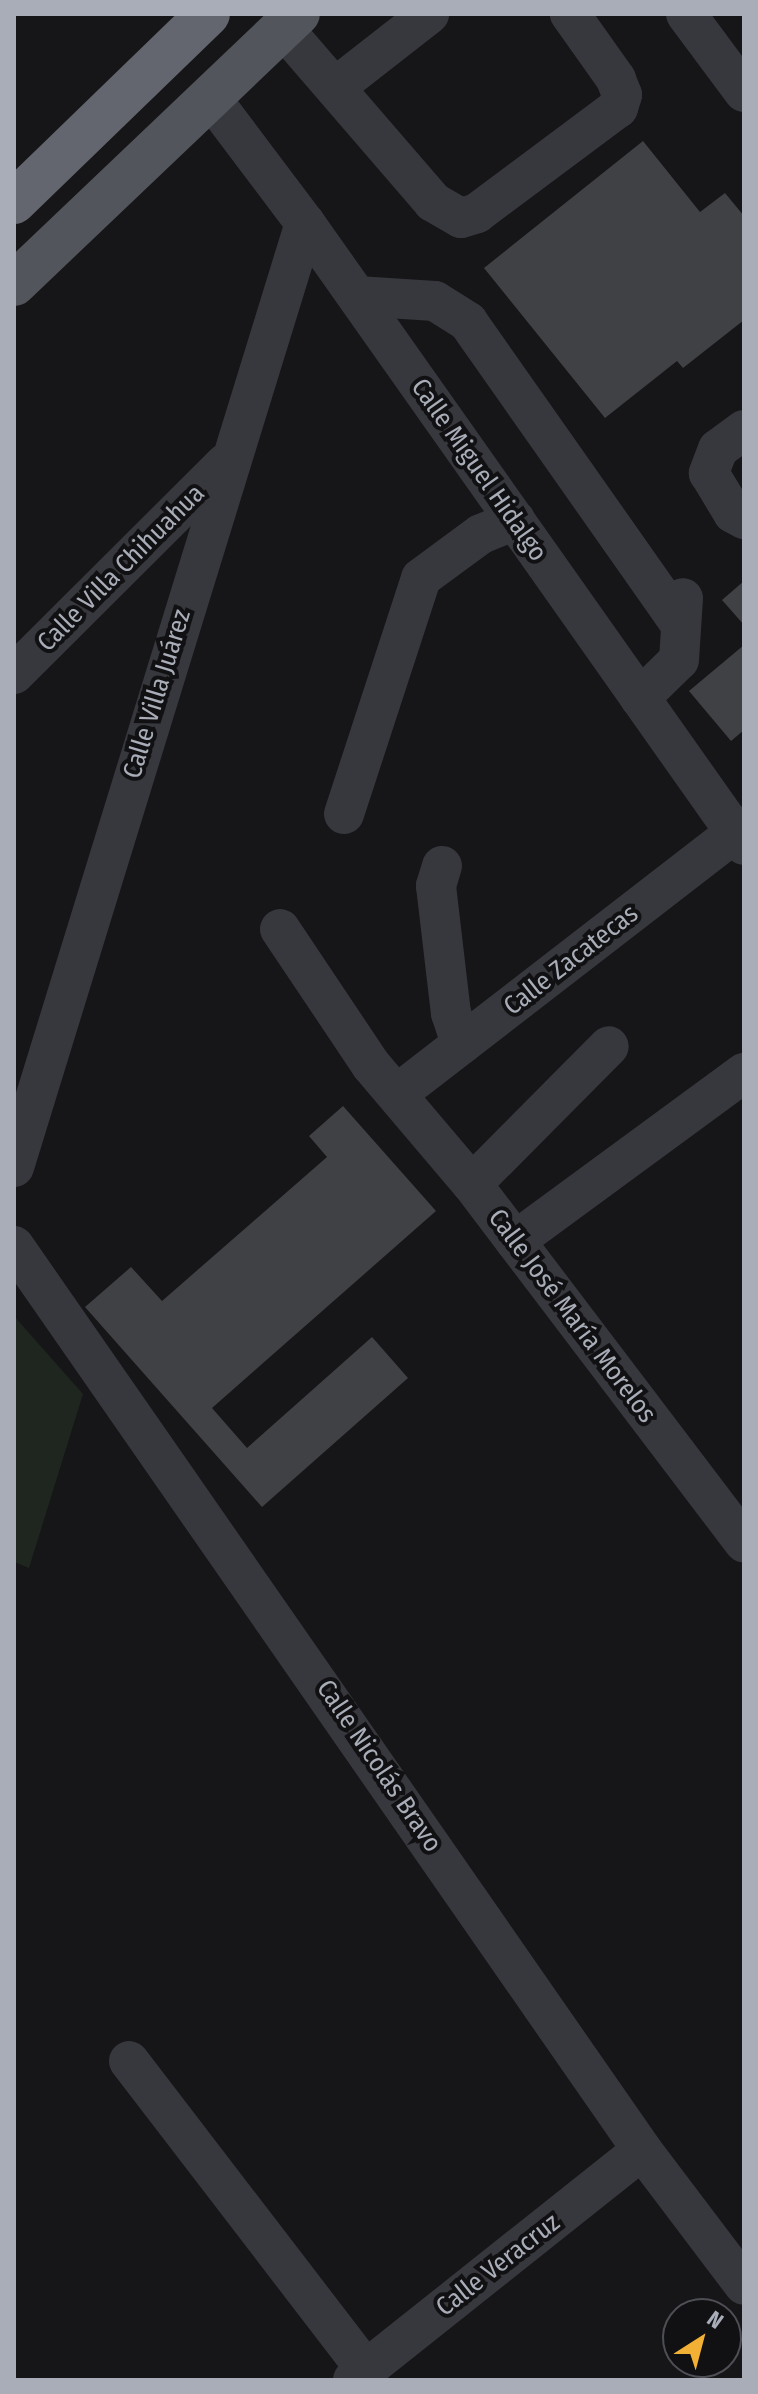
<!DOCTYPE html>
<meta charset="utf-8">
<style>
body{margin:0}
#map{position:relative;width:758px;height:2394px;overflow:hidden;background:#161618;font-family:"Fira Sans Condensed",sans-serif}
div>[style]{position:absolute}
.green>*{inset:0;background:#1e261f}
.building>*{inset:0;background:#404145}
.minor>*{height:40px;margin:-20px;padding:0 20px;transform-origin:20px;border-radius:20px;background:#37383d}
.major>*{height:44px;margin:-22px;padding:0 22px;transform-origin:22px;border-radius:22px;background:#53555c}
.highway>*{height:44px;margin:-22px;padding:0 22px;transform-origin:22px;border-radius:22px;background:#63666e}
span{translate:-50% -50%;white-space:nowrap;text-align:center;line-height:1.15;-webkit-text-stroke:8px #111113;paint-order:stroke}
.street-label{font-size:26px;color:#a8adb8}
.frame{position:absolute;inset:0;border:16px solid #a8adb8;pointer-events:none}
.north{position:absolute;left:662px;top:2298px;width:80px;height:80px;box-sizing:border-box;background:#111113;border:2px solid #4d4f55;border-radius:50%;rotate:36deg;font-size:22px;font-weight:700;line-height:32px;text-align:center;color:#a8adb8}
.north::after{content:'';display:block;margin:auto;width:28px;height:36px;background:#f2b134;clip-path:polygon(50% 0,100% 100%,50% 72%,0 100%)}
</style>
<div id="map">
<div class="green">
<i style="clip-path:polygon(14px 1316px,83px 1394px,29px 1568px,14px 1562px)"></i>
</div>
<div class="building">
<i style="clip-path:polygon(643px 141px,700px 212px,725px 193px,744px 216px,744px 320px,683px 368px,677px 361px,605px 418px,484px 268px)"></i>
<i style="clip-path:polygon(744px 581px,744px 625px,722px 600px)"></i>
<i style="clip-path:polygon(744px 645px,744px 730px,731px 741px,689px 691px)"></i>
<i style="clip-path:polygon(343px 1106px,436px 1211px,212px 1408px,247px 1448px,372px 1337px,408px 1378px,262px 1507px,85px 1307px,131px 1267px,162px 1301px,327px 1157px,309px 1136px)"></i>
</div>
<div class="minor">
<i style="left:686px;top:14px;width:97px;rotate:53.4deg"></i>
<i style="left:283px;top:28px;width:230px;rotate:49.2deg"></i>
<i style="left:433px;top:202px;width:32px;rotate:30deg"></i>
<i style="left:461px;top:218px;width:17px;rotate:-17deg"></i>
<i style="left:477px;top:213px;width:176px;rotate:-36.7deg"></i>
<i style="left:618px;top:108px;width:14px;rotate:-73deg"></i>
<i style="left:622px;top:95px;width:17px;rotate:-111deg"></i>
<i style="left:616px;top:79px;width:80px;rotate:-125.3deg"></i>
<i style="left:337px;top:86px;width:117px;rotate:-38deg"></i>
<i style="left:210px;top:97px;width:158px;rotate:53deg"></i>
<i style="left:305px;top:223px;width:761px;rotate:54.79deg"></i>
<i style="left:357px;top:296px;width:78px;rotate:3.7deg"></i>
<i style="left:435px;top:301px;width:39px;rotate:32deg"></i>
<i style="left:468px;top:322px;width:370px;rotate:54.9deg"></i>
<i style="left:744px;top:430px;width:32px;rotate:144deg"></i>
<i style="left:718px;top:449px;width:26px;rotate:111deg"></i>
<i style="left:709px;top:473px;width:47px;rotate:59deg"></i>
<i style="left:733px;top:513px;width:13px;rotate:29deg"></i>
<i style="left:14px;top:674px;width:298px;rotate:-44.9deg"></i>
<i style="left:640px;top:698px;width:54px;rotate:-44.3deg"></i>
<i style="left:679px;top:660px;width:62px;rotate:-86.3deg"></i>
<i style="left:344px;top:814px;width:248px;rotate:-71.9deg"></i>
<i style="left:421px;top:578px;width:74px;rotate:-36.3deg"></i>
<i style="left:481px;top:534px;width:37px;rotate:-22deg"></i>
<i style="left:442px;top:866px;width:21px;rotate:107deg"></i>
<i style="left:436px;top:886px;width:128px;rotate:83.3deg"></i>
<i style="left:451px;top:1013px;width:33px;rotate:72deg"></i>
<i style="left:280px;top:929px;width:164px;rotate:56.2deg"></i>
<i style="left:371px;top:1065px;width:156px;rotate:49.7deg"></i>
<i style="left:472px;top:1184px;width:450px;rotate:52.8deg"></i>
<i style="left:397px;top:1094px;width:438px;rotate:-37.7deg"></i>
<i style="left:14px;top:1167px;width:988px;rotate:-72.87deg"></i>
<i style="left:472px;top:1184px;width:194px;rotate:-45.2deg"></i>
<i style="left:515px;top:1241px;width:284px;rotate:-36.3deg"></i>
<i style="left:14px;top:1246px;width:1101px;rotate:55.21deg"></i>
<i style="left:642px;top:2150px;width:169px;rotate:52.9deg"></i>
<i style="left:129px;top:2061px;width:389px;rotate:52.5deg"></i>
<i style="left:353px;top:2380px;width:369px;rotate:-38.5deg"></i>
</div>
<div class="major">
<i style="left:14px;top:284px;width:392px;rotate:-43.6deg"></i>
</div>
<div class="highway">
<i style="left:14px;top:202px;width:270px;rotate:-44.1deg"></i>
</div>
<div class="street-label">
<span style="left:479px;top:470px;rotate:55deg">Calle Miguel Hidalgo</span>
<span style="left:121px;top:568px;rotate:-45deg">Calle Villa Chihuahua</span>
<span style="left:157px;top:694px;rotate:-73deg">Calle Villa Juárez</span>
<span style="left:571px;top:960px;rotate:-38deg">Calle Zacatecas</span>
<span style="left:572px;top:1316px;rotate:53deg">Calle José María Morelos</span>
<span style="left:379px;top:1766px;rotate:56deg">Calle Nicolás Bravo</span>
<span style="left:498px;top:2265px;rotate:-38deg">Calle Veracruz</span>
</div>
<div class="frame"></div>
<div class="north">N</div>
</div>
